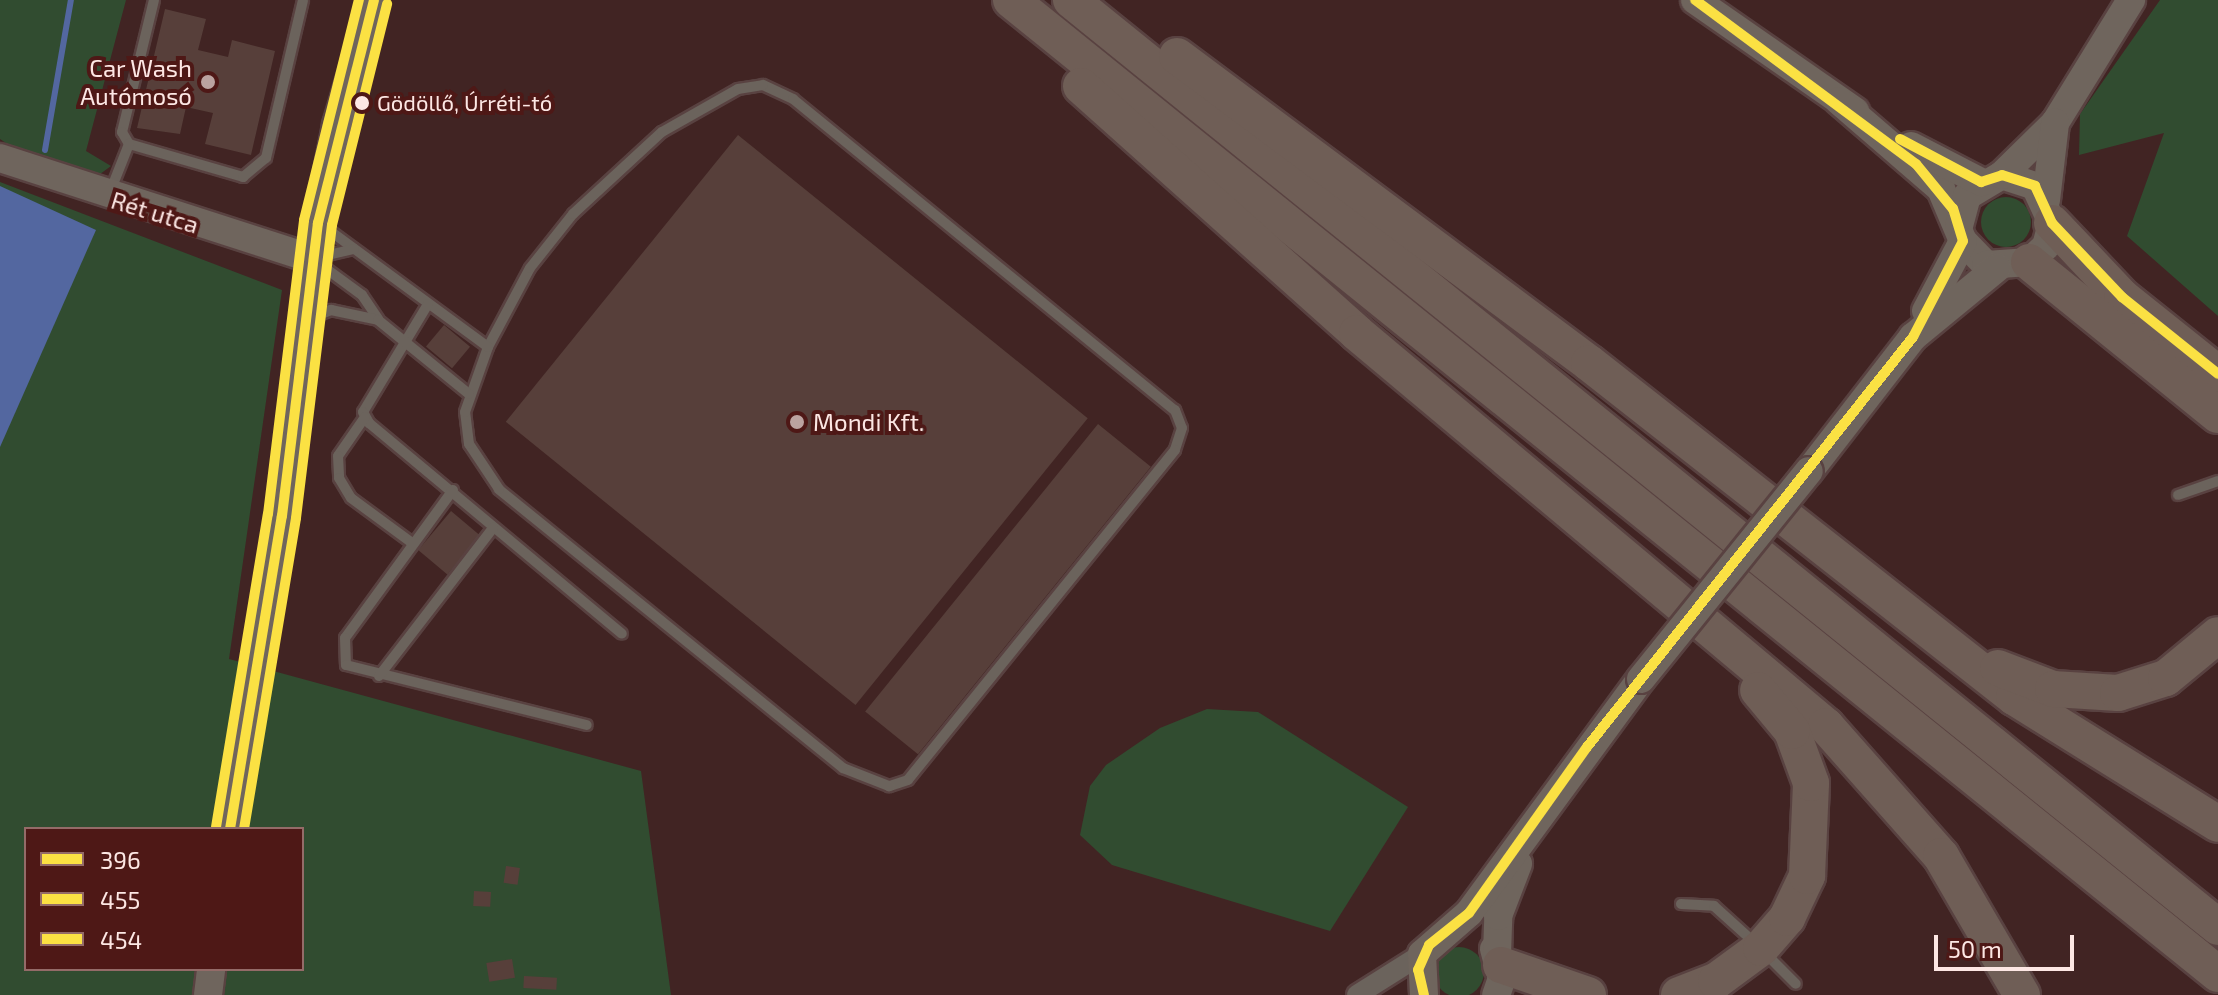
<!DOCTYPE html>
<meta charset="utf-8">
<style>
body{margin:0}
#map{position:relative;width:2218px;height:995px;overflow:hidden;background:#412423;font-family:"Exo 2",sans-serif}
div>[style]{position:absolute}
.green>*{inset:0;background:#314c30}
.round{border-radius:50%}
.water>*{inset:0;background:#5367a0}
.stream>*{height:6px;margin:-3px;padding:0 3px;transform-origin:3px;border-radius:3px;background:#5367a0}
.building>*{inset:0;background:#573f3a;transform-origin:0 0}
.roads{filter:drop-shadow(2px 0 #594241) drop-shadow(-2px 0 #594241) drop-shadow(0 2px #594241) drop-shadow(0 -2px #594241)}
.lane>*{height:10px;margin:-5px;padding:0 5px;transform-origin:5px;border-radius:5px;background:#6b635c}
.street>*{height:20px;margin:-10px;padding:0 10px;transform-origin:10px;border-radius:10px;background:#6b635c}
.secondary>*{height:28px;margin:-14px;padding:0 14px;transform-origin:14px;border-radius:14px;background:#6f655d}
.highway>*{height:36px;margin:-18px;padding:0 18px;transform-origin:18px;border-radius:18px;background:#6f5e56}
.bridges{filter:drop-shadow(2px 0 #594241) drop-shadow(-2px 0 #594241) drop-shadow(0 2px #594241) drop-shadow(0 -2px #594241)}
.secondary-bridge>*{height:28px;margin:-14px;padding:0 14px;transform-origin:14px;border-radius:14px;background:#6f655d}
.bus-1>*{height:10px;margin:-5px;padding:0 5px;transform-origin:5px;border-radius:5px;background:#fbe143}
.bus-2>*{height:10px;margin:-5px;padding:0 5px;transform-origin:5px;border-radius:5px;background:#fbe143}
.bus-3>*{height:10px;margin:-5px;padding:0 5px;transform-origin:5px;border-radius:5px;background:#fbe143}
.dots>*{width:22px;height:22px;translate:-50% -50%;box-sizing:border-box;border:4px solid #4e1816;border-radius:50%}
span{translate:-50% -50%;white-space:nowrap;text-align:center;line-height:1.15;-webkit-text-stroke:8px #4e1816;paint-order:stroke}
.bus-label{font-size:22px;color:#fde7e4}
.left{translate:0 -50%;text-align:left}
.poi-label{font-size:24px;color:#fde7e4}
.right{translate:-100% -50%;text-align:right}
.street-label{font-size:24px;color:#fde7e4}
.legend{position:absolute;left:24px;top:827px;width:280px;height:144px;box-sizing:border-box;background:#4e1816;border:2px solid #946b68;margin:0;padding:10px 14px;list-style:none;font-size:24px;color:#fde7e4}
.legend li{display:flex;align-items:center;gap:16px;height:40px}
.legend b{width:40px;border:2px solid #946b68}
.scale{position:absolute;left:1934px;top:935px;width:140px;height:36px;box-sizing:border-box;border:4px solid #fde7e4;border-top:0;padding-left:10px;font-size:24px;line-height:28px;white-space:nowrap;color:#fde7e4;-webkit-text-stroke:6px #4e1816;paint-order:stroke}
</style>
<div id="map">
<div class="green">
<i style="clip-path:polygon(0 0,126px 0,86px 151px,111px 166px,92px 180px,32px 161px,0 139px)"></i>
<i style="clip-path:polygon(2160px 0,2218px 0,2218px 316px,2127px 236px,2164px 133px,2079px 155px,2080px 114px)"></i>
<i style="clip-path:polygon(evenodd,0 182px,282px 290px,229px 659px,641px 771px,671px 995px,0 995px,0 182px,26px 829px,302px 829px,302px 969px,26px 969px,26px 829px)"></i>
<i class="round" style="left:1981px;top:197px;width:50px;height:50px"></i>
<i style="clip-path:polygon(1207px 709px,1258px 712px,1408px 807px,1330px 931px,1112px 865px,1080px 835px,1090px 786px,1106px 765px,1160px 728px)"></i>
<i class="round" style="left:1434px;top:947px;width:50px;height:50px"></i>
</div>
<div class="water">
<i style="clip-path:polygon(0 186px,96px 230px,0 447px)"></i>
</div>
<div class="stream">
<i style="left:45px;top:150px;width:152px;rotate:-80.2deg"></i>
</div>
<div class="building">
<i style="clip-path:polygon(165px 9px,206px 19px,198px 50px,228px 57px,232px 40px,275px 51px,251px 155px,205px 144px,213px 113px,186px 107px,180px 134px,137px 128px)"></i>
<i style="left:738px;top:135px;width:450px;height:369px;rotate:39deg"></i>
<i style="left:444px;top:325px;width:34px;height:28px;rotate:40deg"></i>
<i style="left:1098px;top:424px;width:68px;height:370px;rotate:39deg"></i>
<i style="left:451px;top:511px;width:38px;height:51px;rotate:40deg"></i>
<i style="left:506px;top:866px;width:14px;height:17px;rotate:8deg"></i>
<i style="left:474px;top:891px;width:17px;height:15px;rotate:3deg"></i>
<i style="left:512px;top:959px;width:19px;height:26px;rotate:81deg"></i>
<i style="left:524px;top:976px;width:33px;height:12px;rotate:3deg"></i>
</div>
<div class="roads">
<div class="lane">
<i style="left:154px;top:0;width:136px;rotate:103.6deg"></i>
<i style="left:122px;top:132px;width:14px;rotate:60deg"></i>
<i style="left:129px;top:144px;width:119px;rotate:16.1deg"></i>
<i style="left:243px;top:177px;width:30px;rotate:-40deg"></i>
<i style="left:266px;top:158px;width:162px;rotate:-76.8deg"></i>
<i style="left:763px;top:85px;width:33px;rotate:25deg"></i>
<i style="left:793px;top:99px;width:493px;rotate:39.2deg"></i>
<i style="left:1175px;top:410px;width:19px;rotate:69deg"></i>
<i style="left:1182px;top:428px;width:23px;rotate:108deg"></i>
<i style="left:1175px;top:450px;width:424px;rotate:129deg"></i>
<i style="left:908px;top:780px;width:20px;rotate:162deg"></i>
<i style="left:889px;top:786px;width:49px;rotate:-158.6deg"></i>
<i style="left:843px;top:768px;width:443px;rotate:-141deg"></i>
<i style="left:499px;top:489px;width:54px;rotate:-123.7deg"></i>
<i style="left:469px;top:444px;width:32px;rotate:-97deg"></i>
<i style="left:465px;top:412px;width:69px;rotate:-70.5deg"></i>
<i style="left:488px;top:347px;width:89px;rotate:-62deg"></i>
<i style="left:530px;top:268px;width:69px;rotate:-51.5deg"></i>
<i style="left:573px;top:214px;width:121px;rotate:-42.7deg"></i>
<i style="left:662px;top:132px;width:87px;rotate:-29.5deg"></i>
<i style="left:738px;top:89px;width:25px;rotate:-9deg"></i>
<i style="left:110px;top:192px;width:52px;rotate:-68.4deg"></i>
<i style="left:322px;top:225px;width:206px;rotate:36.3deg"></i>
<i style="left:315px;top:258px;width:40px;rotate:-13deg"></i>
<i style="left:317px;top:262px;width:56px;rotate:36.3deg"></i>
<i style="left:362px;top:295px;width:29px;rotate:56deg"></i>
<i style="left:428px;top:304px;width:126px;rotate:121deg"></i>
<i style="left:363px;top:412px;width:13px;rotate:61deg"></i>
<i style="left:369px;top:423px;width:329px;rotate:39.8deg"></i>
<i style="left:311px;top:318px;width:22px;rotate:-22deg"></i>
<i style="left:331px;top:310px;width:48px;rotate:12deg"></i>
<i style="left:378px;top:320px;width:117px;rotate:39.1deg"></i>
<i style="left:365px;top:417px;width:47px;rotate:124.7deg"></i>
<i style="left:338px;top:456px;width:22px;rotate:87deg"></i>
<i style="left:339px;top:478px;width:23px;rotate:59deg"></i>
<i style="left:351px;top:498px;width:76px;rotate:36.4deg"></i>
<i style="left:453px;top:490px;width:183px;rotate:126.1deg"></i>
<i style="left:345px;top:638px;width:27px;rotate:88deg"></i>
<i style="left:346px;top:665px;width:248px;rotate:14deg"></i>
<i style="left:2178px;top:495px;width:42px;rotate:-19.3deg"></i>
<i style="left:379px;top:676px;width:187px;rotate:-52.4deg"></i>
<i style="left:1681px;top:904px;width:33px;rotate:3deg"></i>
<i style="left:1714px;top:906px;width:55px;rotate:42.1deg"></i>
<i style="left:1766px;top:954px;width:42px;rotate:45deg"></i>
</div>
<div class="street">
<i style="left:1357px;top:995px;width:77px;rotate:-32.2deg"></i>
</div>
<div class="secondary">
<i style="left:1695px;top:0;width:195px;rotate:34.8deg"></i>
<i style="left:1839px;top:101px;width:135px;rotate:40.8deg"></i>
<i style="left:1941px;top:189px;width:56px;rotate:67.1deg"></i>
<i style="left:1963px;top:241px;width:33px;rotate:46deg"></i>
<i style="left:1986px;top:265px;width:43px;rotate:-4deg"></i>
<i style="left:2029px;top:262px;width:23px;rotate:-43deg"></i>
<i style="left:2046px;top:246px;width:24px;rotate:-75deg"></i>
<i style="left:2052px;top:223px;width:41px;rotate:-114.7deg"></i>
<i style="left:2035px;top:186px;width:35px;rotate:-162deg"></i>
<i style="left:2002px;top:175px;width:41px;rotate:149deg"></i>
<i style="left:1967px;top:196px;width:30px;rotate:105deg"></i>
<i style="left:1911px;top:146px;width:79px;rotate:27.2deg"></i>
<i style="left:0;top:158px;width:329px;rotate:17.9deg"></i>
<i style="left:2002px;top:175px;width:74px;rotate:-44.5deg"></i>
<i style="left:2055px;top:123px;width:145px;rotate:-58.3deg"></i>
<i style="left:2046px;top:200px;width:78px;rotate:-83.3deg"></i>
<i style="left:1926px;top:311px;width:79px;rotate:-62.1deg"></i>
<i style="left:1809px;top:471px;width:170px;rotate:-52.2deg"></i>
<i style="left:1913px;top:337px;width:109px;rotate:-39.4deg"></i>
<i style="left:230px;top:829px;width:317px;rotate:-80.6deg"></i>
<i style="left:282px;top:516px;width:295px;rotate:-83deg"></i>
<i style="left:318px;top:223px;width:100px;rotate:-79deg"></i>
<i style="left:337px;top:125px;width:130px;rotate:-73.5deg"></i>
<i style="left:1494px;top:949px;width:30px;rotate:75deg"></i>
<i style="left:1502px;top:978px;width:18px;rotate:109deg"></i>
<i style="left:1497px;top:954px;width:38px;rotate:-88deg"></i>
<i style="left:1498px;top:916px;width:56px;rotate:-69deg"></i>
<i style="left:208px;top:995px;width:26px;rotate:-83deg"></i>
<i style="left:1424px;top:995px;width:41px;rotate:-92.8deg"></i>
<i style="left:1422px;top:954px;width:62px;rotate:-41.1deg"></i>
<i style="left:1469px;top:913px;width:290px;rotate:-53.7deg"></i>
</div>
<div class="highway">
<i style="left:1011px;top:0;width:1551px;rotate:38.9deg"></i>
<i style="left:1071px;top:0;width:1475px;rotate:38.94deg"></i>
<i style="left:1177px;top:56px;width:514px;rotate:36.69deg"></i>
<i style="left:1589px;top:363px;width:541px;rotate:38.16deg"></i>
<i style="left:2014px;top:697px;width:240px;rotate:31.9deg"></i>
<i style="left:1081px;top:86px;width:370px;rotate:41.8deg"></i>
<i style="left:1357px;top:333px;width:612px;rotate:39.96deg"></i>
<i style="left:1826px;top:726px;width:174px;rotate:48.5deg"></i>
<i style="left:1941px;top:856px;width:161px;rotate:59.8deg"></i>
<i style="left:2052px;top:223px;width:102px;rotate:46.6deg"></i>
<i style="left:2122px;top:297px;width:123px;rotate:38.7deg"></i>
<i style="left:2029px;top:262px;width:243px;rotate:39deg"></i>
<i style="left:1998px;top:668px;width:59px;rotate:20.9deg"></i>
<i style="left:2053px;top:689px;width:65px;rotate:3.5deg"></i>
<i style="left:2118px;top:693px;width:50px;rotate:-17.4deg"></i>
<i style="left:2166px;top:678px;width:67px;rotate:-39.6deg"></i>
<i style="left:1501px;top:965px;width:92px;rotate:19deg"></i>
<i style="left:1679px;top:995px;width:40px;rotate:-21deg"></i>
<i style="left:1716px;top:981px;width:56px;rotate:-36.3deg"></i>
<i style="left:1761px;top:948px;width:40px;rotate:-49deg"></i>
<i style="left:1787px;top:918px;width:47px;rotate:-64.5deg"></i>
<i style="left:1807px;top:876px;width:93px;rotate:-87.5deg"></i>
<i style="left:1811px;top:783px;width:55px;rotate:-110.1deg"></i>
<i style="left:1792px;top:731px;width:53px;rotate:-129.7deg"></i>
</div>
</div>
<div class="bridges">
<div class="secondary-bridge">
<i style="left:1641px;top:679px;width:267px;rotate:-51.1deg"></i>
</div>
</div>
<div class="bus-1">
<i style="left:1900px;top:139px;width:92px;rotate:28deg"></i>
<i style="left:1981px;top:182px;width:22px;rotate:-18deg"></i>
<i style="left:2002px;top:175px;width:35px;rotate:18deg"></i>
<i style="left:2035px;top:186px;width:41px;rotate:65.3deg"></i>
<i style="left:2052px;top:223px;width:102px;rotate:46.6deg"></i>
<i style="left:2122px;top:297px;width:123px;rotate:38.7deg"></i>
<i style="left:230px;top:829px;width:317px;rotate:-80.6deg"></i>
<i style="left:282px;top:516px;width:295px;rotate:-83deg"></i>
<i style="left:318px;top:223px;width:230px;rotate:-75.9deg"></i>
<i style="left:1424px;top:995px;width:26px;rotate:-103deg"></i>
<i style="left:1418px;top:970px;width:27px;rotate:-66deg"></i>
<i style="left:1429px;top:945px;width:51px;rotate:-38.7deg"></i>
<i style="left:1469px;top:913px;width:204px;rotate:-54.6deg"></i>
<i style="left:1587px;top:747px;width:524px;rotate:-51.51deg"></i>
<i style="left:1913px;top:337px;width:108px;rotate:-62.5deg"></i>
<i style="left:1963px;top:241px;width:34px;rotate:-107deg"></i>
<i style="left:1953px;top:209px;width:58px;rotate:-129.4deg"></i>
<i style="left:1916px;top:164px;width:275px;rotate:-143.4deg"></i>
</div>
<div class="bus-2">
<i style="left:244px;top:829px;width:315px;rotate:-80.5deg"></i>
<i style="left:296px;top:518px;width:295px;rotate:-83deg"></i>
<i style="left:332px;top:225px;width:228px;rotate:-76deg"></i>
</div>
<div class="bus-3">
<i style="left:216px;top:827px;width:317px;rotate:-80.6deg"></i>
<i style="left:268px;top:514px;width:296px;rotate:-83deg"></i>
<i style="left:304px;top:220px;width:227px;rotate:-76deg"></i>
</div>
<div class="dots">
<i style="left:208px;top:82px;background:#bba3a0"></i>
<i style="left:362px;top:103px;background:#fde7e4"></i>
<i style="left:797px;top:422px;background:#bba3a0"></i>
</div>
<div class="bus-label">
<span class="left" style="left:377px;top:103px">Gödöllő, Úrréti-tó</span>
</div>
<div class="poi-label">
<span class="right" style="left:192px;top:82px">Car Wash<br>Autómosó</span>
<span class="left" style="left:813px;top:422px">Mondi Kft.</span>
</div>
<div class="street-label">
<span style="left:155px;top:212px;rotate:17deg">Rét utca</span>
</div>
<ul class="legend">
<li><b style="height:10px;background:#fbe143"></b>396</li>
<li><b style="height:10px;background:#fbe143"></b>455</li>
<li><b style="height:10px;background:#fbe143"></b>454</li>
</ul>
<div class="scale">50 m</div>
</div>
